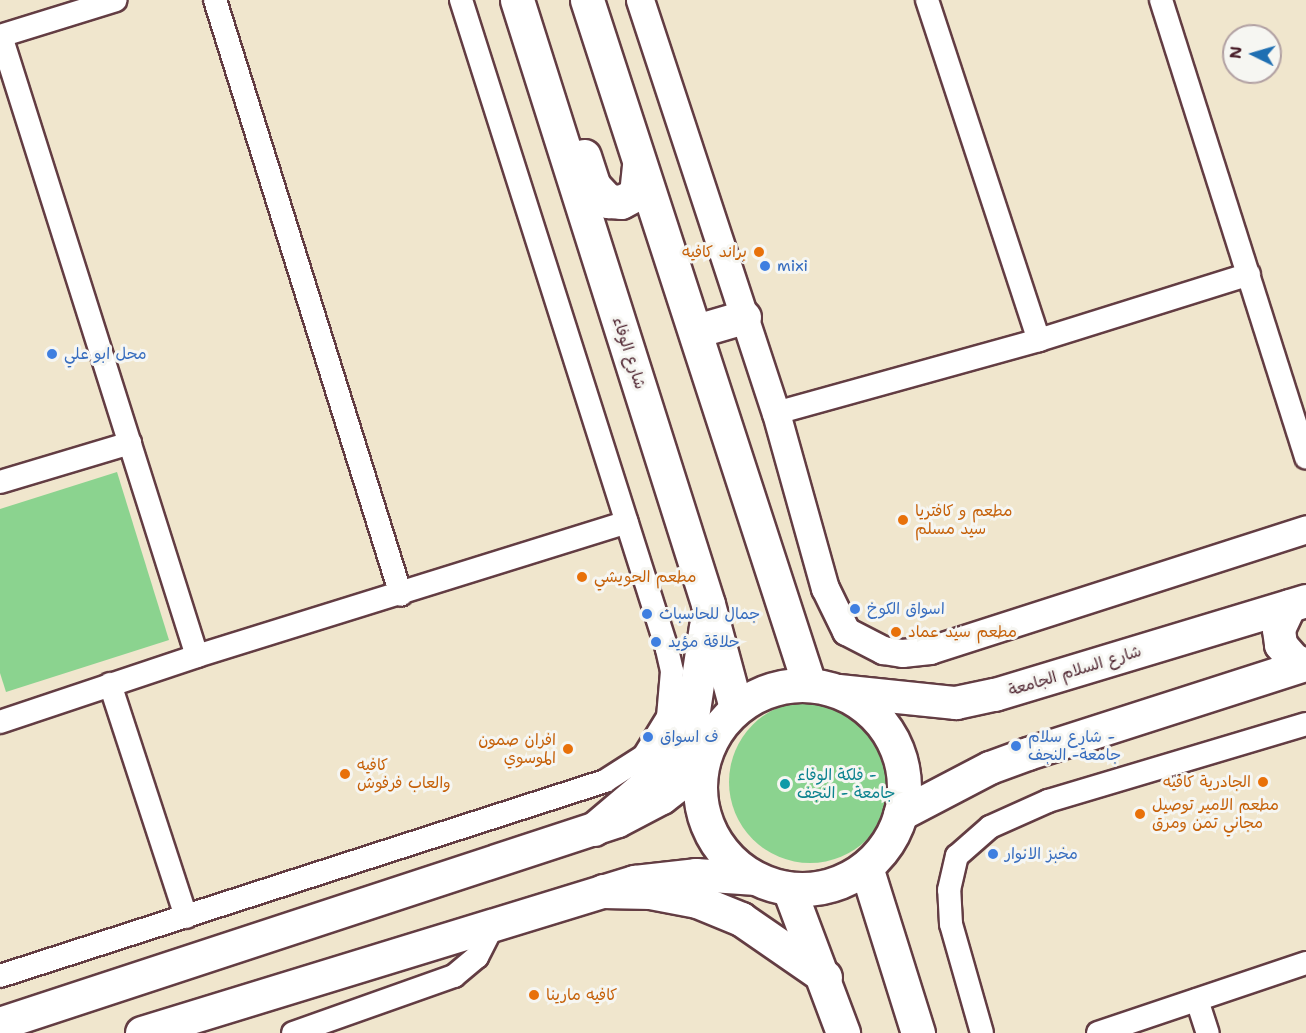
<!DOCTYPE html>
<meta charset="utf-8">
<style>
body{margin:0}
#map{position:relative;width:1306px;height:1033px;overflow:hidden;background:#f0e6cd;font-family:"Shantell Sans","Playpen Sans Arabic",sans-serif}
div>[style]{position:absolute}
.green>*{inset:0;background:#8bd38f}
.round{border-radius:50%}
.roads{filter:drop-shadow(2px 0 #633d43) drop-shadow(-2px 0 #633d43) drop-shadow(0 2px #633d43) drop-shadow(0 -2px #633d43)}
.minor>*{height:22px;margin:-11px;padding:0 11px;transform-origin:11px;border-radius:11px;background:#fff}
.tertiary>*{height:27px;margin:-13.5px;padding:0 13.5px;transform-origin:13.5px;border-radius:13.5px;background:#fff}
.secondary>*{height:32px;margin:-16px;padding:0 16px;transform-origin:16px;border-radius:16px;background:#fff}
.primary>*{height:33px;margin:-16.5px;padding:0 16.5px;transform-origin:16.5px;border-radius:16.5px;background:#fff}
.primary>.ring{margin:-16.5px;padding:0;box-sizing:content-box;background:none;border:33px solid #fff;border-radius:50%}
.dots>*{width:16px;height:16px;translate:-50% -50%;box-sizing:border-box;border:3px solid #f6f6f2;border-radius:50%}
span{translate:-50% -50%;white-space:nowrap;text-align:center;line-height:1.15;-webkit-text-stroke:6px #f6f6f2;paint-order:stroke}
.food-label{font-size:16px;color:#c56008}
.right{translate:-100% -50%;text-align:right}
.left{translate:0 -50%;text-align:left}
.shop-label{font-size:16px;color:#366cbe}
.street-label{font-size:16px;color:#4a1f2b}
.culture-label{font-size:16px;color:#0d838f}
.north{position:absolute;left:1222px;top:24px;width:60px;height:60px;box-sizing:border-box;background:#f6f6f2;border:2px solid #b1a0a2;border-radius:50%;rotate:275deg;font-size:16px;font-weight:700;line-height:24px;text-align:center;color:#4a1f2b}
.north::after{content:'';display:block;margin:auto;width:21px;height:27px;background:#1f6fb2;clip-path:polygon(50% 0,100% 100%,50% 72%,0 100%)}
</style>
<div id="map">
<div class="green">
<i style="clip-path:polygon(117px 472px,169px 640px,6px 692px,0 673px,0 509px)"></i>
<i class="round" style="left:729px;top:701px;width:162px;height:162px"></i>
</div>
<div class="roads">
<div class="minor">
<i style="left:215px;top:0;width:623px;rotate:72.64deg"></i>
<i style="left:927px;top:0;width:358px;rotate:71.8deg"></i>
<i style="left:1161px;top:0;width:480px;rotate:72.4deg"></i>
<i style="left:0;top:36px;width:121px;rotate:-17.2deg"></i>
<i style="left:1px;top:36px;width:650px;rotate:72.46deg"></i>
<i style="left:776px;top:413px;width:273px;rotate:-15.5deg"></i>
<i style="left:1039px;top:340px;width:220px;rotate:-17.4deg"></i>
<i style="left:0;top:482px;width:136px;rotate:-16.7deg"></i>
<i style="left:110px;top:684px;width:245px;rotate:71.9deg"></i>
<i style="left:0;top:722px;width:208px;rotate:-18.5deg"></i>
<i style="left:197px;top:656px;width:450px;rotate:-17.3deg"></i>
<i style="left:0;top:976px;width:636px;rotate:-17.86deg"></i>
<i style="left:605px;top:781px;width:46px;rotate:-32.7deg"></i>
<i style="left:644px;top:756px;width:46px;rotate:-58.4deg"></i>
<i style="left:668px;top:717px;width:46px;rotate:-85deg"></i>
<i style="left:672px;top:671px;width:23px;rotate:-103deg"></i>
<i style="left:667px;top:649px;width:681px;rotate:-107.61deg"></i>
<i style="left:1197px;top:1000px;width:35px;rotate:72deg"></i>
<i style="left:293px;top:1033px;width:171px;rotate:-19.5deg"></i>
<i style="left:454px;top:976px;width:30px;rotate:-40deg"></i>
<i style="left:477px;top:957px;width:37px;rotate:-63deg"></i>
<i style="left:982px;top:1033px;width:113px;rotate:-105.9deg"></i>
<i style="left:951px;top:924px;width:34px;rotate:-93deg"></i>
<i style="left:949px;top:890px;width:35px;rotate:-77deg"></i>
<i style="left:957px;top:856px;width:44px;rotate:-41.3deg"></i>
<i style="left:990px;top:827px;width:64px;rotate:-24.1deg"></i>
<i style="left:1048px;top:801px;width:269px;rotate:-16.6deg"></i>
<i style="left:1098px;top:1033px;width:219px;rotate:-18.6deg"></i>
</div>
<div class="tertiary">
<i style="left:640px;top:0;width:435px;rotate:71.8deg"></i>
<i style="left:776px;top:413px;width:182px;rotate:74.4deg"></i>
<i style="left:825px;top:588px;width:48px;rotate:64deg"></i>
<i style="left:846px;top:631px;width:42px;rotate:27.2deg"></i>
<i style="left:883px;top:650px;width:19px;rotate:9deg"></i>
<i style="left:902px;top:653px;width:28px;rotate:-6deg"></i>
<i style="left:930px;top:650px;width:395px;rotate:-17.8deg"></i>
</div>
<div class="secondary">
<i style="left:1290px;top:606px;width:26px;rotate:115deg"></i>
<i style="left:1279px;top:630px;width:15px;rotate:82deg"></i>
<i style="left:1281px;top:645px;width:20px;rotate:49deg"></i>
<i style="left:1294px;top:660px;width:13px;rotate:23deg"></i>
<i style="left:839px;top:691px;width:118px;rotate:5.9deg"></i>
<i style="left:956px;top:703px;width:40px;rotate:-12deg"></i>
<i style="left:995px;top:695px;width:325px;rotate:-16.8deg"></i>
<i style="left:900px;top:815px;width:102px;rotate:-27.6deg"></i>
<i style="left:990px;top:768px;width:40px;rotate:-20.2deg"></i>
<i style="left:1028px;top:754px;width:292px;rotate:-17.8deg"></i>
<i style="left:0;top:1024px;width:650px;rotate:-18.18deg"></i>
<i style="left:618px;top:821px;width:50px;rotate:-27.6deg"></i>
<i style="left:662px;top:798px;width:51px;rotate:-37.8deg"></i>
<i style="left:142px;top:1033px;width:516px;rotate:-17.03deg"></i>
<i style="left:635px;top:882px;width:61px;rotate:-6.5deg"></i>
<i style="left:696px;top:875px;width:61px;rotate:3.8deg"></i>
</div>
<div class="primary">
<i style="left:517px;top:0;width:633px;rotate:72.45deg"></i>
<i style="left:708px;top:604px;width:108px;rotate:74.9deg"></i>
<i style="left:587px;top:0;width:719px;rotate:72.02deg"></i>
<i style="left:584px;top:156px;width:32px;rotate:72deg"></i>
<i style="left:594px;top:186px;width:21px;rotate:47deg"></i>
<i style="left:608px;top:201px;width:13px;rotate:4deg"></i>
<i style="left:621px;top:202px;width:17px;rotate:-28deg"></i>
<i style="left:636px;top:194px;width:31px;rotate:-84deg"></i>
<i style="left:696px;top:331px;width:50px;rotate:-16.3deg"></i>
<i class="ring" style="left:700px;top:685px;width:171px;height:171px"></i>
<i style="left:594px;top:829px;width:93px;rotate:-40.2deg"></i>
<i style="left:665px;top:769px;width:41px;rotate:-54deg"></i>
<i style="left:689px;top:736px;width:111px;rotate:-81.2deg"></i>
<i style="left:866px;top:867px;width:174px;rotate:72.6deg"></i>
<i style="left:789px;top:889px;width:154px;rotate:69.4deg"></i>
<i style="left:603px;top:891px;width:47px;rotate:1.2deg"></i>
<i style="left:650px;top:892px;width:48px;rotate:10.8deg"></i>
<i style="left:697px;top:901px;width:48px;rotate:22.2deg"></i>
<i style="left:741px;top:919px;width:102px;rotate:34.6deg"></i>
</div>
</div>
<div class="dots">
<i style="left:759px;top:252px;background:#e8710a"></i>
<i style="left:765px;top:266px;background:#3f7fe0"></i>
<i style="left:52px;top:354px;background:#3f7fe0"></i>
<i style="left:903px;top:520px;background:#e8710a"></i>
<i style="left:582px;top:577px;background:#e8710a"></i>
<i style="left:855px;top:609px;background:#3f7fe0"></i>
<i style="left:647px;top:614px;background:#3f7fe0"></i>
<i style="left:896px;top:632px;background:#e8710a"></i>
<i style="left:656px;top:642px;background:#3f7fe0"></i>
<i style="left:648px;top:737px;background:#3f7fe0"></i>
<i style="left:1016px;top:746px;background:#3f7fe0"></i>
<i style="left:568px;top:749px;background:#e8710a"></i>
<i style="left:345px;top:774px;background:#e8710a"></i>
<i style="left:1263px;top:782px;background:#e8710a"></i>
<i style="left:785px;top:784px;background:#0f9aa8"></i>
<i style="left:1140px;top:814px;background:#e8710a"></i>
<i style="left:993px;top:854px;background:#3f7fe0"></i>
<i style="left:534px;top:995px;background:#e8710a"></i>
</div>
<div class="food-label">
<span class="right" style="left:747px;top:252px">براند كافيه</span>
<span class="left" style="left:915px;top:520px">مطعم و كافتريا<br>سيد مسلم</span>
<span class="left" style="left:594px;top:577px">مطعم الحويشي</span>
<span class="left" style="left:908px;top:632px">مطعم سيد عماد</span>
<span class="right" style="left:556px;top:749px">افران صمون<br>الموسوي</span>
<span class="left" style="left:357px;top:774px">كافيه<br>والعاب فرفوش</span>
<span class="right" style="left:1251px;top:782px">الجادرية كافيه</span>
<span class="left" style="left:1152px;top:814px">مطعم الامير توصيل<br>مجاني تمن ومرق</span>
<span class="left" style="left:546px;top:995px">كافيه مارينا</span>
</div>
<div class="shop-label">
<span class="left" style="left:777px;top:266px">mixi</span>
<span class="left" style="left:64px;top:354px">محل ابو علي</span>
<span class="left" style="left:867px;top:609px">اسواق الكوخ</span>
<span class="left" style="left:659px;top:614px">جمال للحاسبات</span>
<span class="left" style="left:668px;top:642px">حلاقة مؤيد</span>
<span class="left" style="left:660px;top:737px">ف اسواق</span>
<span class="left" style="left:1028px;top:746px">شارع سلام -<br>جامعة- النجف</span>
<span class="left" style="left:1005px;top:854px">مخبز الانوار</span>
</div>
<div class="street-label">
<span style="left:629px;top:353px;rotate:72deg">شارع الوفاء</span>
<span style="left:1075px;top:671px;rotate:-17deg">شارع السلام الجامعة</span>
</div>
<div class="culture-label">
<span class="left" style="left:797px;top:784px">فلكة الوفاء -<br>جامعة - النجف</span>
</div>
<div class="north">N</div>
</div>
